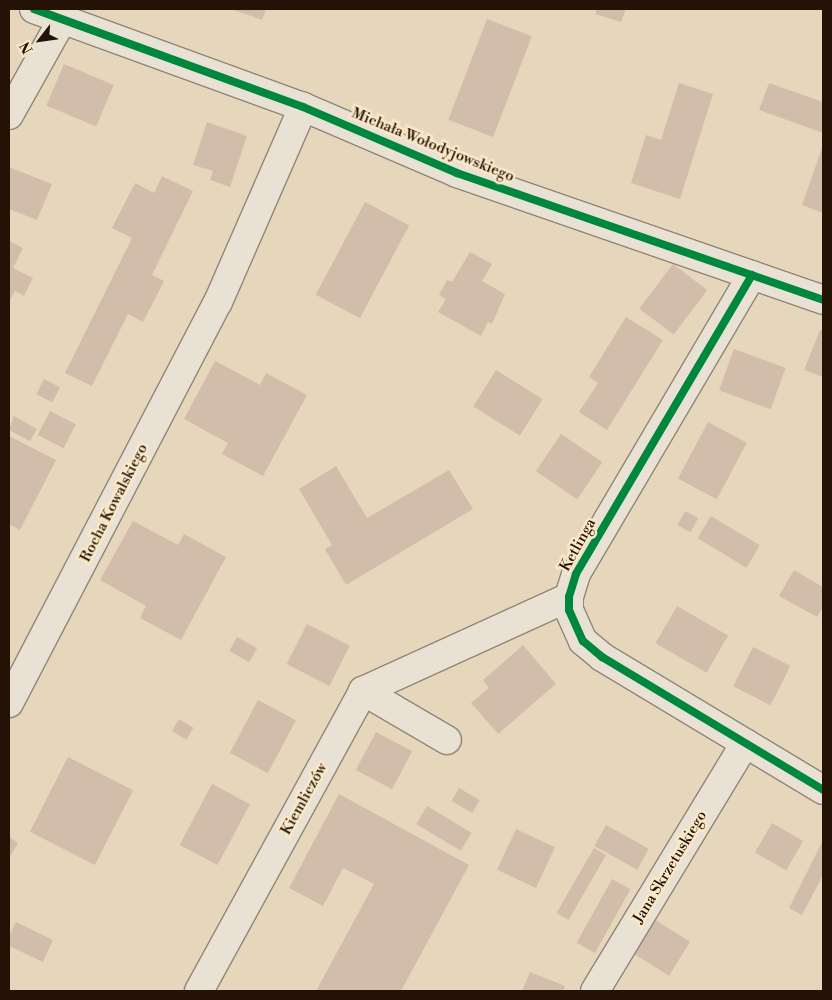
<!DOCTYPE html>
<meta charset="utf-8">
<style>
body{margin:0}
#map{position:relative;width:832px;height:1000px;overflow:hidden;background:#e6d7bc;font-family:"Libre Bodoni",serif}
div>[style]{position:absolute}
.building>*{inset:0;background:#d2bdaa;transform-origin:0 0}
.roads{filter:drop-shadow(1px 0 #908676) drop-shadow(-1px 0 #908676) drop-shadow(0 1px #908676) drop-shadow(0 -1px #908676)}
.minor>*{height:28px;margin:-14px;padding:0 14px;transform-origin:14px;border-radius:14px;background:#e9e1d4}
.cycleway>*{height:8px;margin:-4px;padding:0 4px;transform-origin:4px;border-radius:4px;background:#00873e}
span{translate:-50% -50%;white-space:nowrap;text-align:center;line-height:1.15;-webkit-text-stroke:5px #fae8c8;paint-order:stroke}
.street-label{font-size:15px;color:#231205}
.frame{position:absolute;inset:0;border:10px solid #231205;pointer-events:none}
.north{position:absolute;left:15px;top:15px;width:50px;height:50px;-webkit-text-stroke:4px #fae8c8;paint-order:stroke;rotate:240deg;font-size:14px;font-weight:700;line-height:20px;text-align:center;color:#231205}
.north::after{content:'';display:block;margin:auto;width:18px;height:22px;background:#231205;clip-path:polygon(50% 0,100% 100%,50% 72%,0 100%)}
</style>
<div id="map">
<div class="building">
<i style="clip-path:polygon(231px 9px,266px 9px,262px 20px)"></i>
<i style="clip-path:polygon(597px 9px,626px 9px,621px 22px,595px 14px)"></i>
<i style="left:487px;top:19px;width:48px;height:108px;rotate:21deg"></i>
<i style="left:64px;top:64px;width:54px;height:45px;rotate:23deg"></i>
<i style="clip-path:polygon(679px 83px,713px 94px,680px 199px,631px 183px,646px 135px,661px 140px)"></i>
<i style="clip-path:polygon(769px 83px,823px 102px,823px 133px,759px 110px)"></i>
<i style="clip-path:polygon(207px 122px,247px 136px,230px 187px,210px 180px,213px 171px,193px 165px)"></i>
<i style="clip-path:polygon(823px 145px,823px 213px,802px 205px)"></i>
<i style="clip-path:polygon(9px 167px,52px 184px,37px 220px,9px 209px)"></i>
<i style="clip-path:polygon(162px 176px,193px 191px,152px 275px,164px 281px,143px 322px,128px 314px,92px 386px,65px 373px,132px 238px,112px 228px,135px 183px,154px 193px)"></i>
<i style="left:365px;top:202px;width:50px;height:105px;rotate:28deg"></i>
<i style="clip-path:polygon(9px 241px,23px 248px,13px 268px,33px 278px,24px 296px,15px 291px,10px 300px)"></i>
<i style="clip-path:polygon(470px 252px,492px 264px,482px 281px,505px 294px,492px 324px,488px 322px,481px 336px,438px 312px,446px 299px,439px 295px,447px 280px,452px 282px)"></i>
<i style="left:673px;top:264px;width:43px;height:56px;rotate:37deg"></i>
<i style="clip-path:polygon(626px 317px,663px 340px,607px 430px,579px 412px,598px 383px,589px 377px)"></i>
<i style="clip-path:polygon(820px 330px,823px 331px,823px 377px,804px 370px)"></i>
<i style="left:734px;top:349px;width:55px;height:44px;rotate:20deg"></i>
<i style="clip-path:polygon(215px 361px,260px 385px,266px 373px,307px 395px,263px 476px,222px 454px,228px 443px,184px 419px)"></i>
<i style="left:496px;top:370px;width:55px;height:43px;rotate:32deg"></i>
<i style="left:44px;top:379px;width:18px;height:17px;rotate:27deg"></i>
<i style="left:50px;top:411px;width:29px;height:27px;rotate:27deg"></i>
<i style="clip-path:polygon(14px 416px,37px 429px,30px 441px,9px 430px)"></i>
<i style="left:708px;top:422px;width:44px;height:64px;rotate:28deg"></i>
<i style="left:561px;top:434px;width:50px;height:45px;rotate:34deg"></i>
<i style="clip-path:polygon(9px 436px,56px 460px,20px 530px,9px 524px)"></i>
<i style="clip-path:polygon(336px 466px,367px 518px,449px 470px,473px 509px,346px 585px,325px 549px,332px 545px,299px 489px)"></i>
<i style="left:685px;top:511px;width:15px;height:16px;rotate:28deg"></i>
<i style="left:711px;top:516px;width:57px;height:26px;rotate:31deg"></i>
<i style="clip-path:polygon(133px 521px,178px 545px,184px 534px,226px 557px,181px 640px,140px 618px,146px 606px,100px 580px)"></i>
<i style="clip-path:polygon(794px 570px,823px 587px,823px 607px,817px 617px,779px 596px)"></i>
<i style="left:677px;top:606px;width:59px;height:43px;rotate:30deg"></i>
<i style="left:307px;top:624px;width:48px;height:45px;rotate:27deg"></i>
<i style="left:237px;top:637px;width:23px;height:16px;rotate:29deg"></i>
<i style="clip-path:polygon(523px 645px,556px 684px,498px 734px,471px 703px,489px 688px,483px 680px)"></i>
<i style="left:753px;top:647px;width:42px;height:44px;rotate:27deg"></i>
<i style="left:258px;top:700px;width:43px;height:60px;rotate:28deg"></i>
<i style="left:179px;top:719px;width:17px;height:14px;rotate:31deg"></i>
<i style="left:376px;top:732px;width:41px;height:43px;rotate:28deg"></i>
<i style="left:68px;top:757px;width:73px;height:84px;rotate:27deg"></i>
<i style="left:212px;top:784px;width:43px;height:69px;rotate:28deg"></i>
<i style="left:459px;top:788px;width:24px;height:15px;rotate:30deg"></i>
<i style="clip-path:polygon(339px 794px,469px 865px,401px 991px,316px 991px,374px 884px,343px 868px,323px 906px,289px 888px)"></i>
<i style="left:427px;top:806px;width:52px;height:21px;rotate:31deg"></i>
<i style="left:772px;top:823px;width:36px;height:34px;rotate:30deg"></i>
<i style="left:606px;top:825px;width:49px;height:24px;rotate:29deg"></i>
<i style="left:516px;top:829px;width:43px;height:45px;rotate:25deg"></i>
<i style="clip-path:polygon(9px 837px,18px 843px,9px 858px)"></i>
<i style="clip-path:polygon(823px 840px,823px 875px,802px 915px,789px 908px)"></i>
<i style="left:594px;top:848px;width:14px;height:75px;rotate:30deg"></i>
<i style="left:612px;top:879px;width:21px;height:73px;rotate:29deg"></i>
<i style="left:652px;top:918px;width:45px;height:40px;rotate:32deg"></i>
<i style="clip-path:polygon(16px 922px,53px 940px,43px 962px,9px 946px,9px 937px)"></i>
<i style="clip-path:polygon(530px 972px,565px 986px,563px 991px,522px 991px)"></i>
</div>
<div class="roads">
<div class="minor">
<i style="left:34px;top:9px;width:286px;rotate:20deg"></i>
<i style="left:303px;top:107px;width:168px;rotate:23.2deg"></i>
<i style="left:457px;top:173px;width:387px;rotate:19.1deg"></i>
<i style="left:9px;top:115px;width:109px;rotate:-60.8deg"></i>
<i style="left:752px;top:275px;width:347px;rotate:120.5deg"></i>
<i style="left:576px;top:574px;width:24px;rotate:107deg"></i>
<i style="left:569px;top:597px;width:13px;rotate:90deg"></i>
<i style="left:569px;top:610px;width:34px;rotate:66deg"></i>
<i style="left:583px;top:641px;width:25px;rotate:40deg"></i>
<i style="left:602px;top:657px;width:258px;rotate:31deg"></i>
<i style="left:363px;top:691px;width:226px;rotate:-24.5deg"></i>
<i style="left:9px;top:703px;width:452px;rotate:-62.5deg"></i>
<i style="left:218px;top:302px;width:213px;rotate:-66.4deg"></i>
<i style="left:199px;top:991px;width:342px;rotate:-61.3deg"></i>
<i style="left:363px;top:691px;width:97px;rotate:30.3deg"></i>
<i style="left:595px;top:991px;width:290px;rotate:-58.8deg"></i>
</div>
</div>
<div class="cycleway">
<i style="left:34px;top:9px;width:286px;rotate:20deg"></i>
<i style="left:303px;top:107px;width:168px;rotate:23.2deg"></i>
<i style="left:457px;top:173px;width:387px;rotate:19.1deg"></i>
<i style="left:752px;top:275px;width:347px;rotate:120.5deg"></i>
<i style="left:576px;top:574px;width:24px;rotate:107deg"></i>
<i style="left:569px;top:597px;width:13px;rotate:90deg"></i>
<i style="left:569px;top:610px;width:34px;rotate:66deg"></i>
<i style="left:583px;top:641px;width:25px;rotate:40deg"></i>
<i style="left:602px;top:657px;width:258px;rotate:31deg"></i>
</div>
<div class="street-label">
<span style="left:433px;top:145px;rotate:22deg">Michała Wołodyjowskiego</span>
<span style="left:114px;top:503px;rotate:-63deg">Rocha Kowalskiego</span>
<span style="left:578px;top:545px;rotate:-61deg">Ketlinga</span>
<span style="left:304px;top:799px;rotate:-61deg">Kiemliczów</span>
<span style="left:670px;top:867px;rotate:-59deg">Jana Skrzetuskiego</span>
</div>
<div class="frame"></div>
<div class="north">N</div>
</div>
